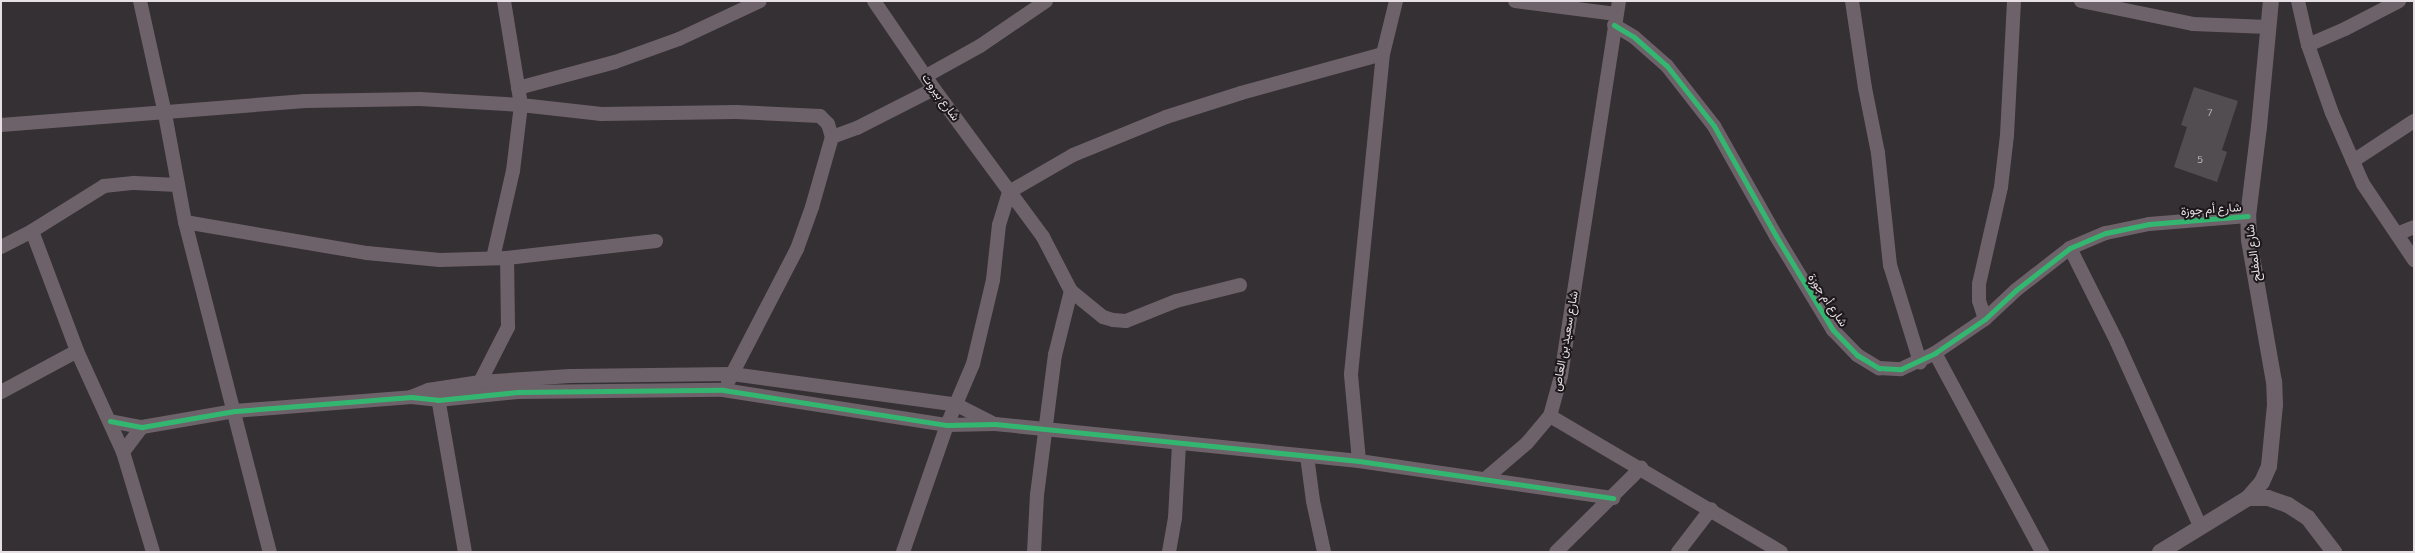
<!DOCTYPE html>
<meta charset="utf-8">
<style>
body{margin:0}
#map{position:relative;width:2415px;height:553px;overflow:hidden;background:#353033;font-family:Commissioner,Vazirmatn,sans-serif}
div>[style]{position:absolute}
.building>*{inset:0;background:#524d50}
.minor>*{height:14px;margin:-7px;padding:0 7px;transform-origin:7px;border-radius:7px;background:#6e626a}
.tertiary>*{height:16px;margin:-8px;padding:0 8px;transform-origin:8px;border-radius:8px;background:#6e626a}
.cycleway>*{height:5px;margin:-2.5px;padding:0 2.5px;transform-origin:2.5px;border-radius:2.5px;background:#33b770}
span{translate:-50% -50%;white-space:nowrap;text-align:center;line-height:1.15;-webkit-text-stroke:4px #1c171a;paint-order:stroke}
.number-label{font-size:10px;color:#c1babe}
.number-label span{-webkit-text-stroke-width:0}
.street-label{font-size:12px;color:#e6dfe3}
.frame{position:absolute;inset:0;border:2px solid #e6dfe3;pointer-events:none}
</style>
<div id="map">
<div class="building">
<i style="clip-path:polygon(2194px 87px,2238px 101px,2222px 150px,2227px 152px,2217px 182px,2174px 167px,2187px 127px,2181px 125px)"></i>
</div>
<div class="minor">
<i style="left:140px;top:1px;width:116px;rotate:77.5deg"></i>
<i style="left:165px;top:114px;width:110px;rotate:79.5deg"></i>
<i style="left:185px;top:222px;width:341px;rotate:75.6deg"></i>
<i style="left:874px;top:1px;width:107px;rotate:55.7deg"></i>
<i style="left:934px;top:89px;width:184px;rotate:53.6deg"></i>
<i style="left:1043px;top:237px;width:61px;rotate:62.6deg"></i>
<i style="left:1071px;top:291px;width:41px;rotate:39.1deg"></i>
<i style="left:1103px;top:317px;width:10px;rotate:17deg"></i>
<i style="left:1113px;top:320px;width:13px;rotate:4deg"></i>
<i style="left:1126px;top:321px;width:54px;rotate:-21.8deg"></i>
<i style="left:1176px;top:301px;width:66px;rotate:-14deg"></i>
<i style="left:1515px;top:1px;width:102px;rotate:7.3deg"></i>
<i style="left:1619px;top:1px;width:379px;rotate:98.8deg"></i>
<i style="left:1561px;top:376px;width:41px;rotate:105.4deg"></i>
<i style="left:1550px;top:416px;width:268px;rotate:30.5deg"></i>
<i style="left:1852px;top:1px;width:88px;rotate:81.5deg"></i>
<i style="left:1865px;top:88px;width:66px;rotate:78.7deg"></i>
<i style="left:1878px;top:153px;width:113px;rotate:83.9deg"></i>
<i style="left:1890px;top:265px;width:102px;rotate:72.8deg"></i>
<i style="left:2081px;top:1px;width:114px;rotate:11.6deg"></i>
<i style="left:2193px;top:24px;width:75px;rotate:2.3deg"></i>
<i style="left:2298px;top:1px;width:45px;rotate:77.2deg"></i>
<i style="left:2308px;top:45px;width:72px;rotate:70.6deg"></i>
<i style="left:2332px;top:113px;width:77px;rotate:66.4deg"></i>
<i style="left:2363px;top:184px;width:92px;rotate:56.1deg"></i>
<i style="left:1614px;top:25px;width:23px;rotate:31deg"></i>
<i style="left:1634px;top:37px;width:44px;rotate:41.3deg"></i>
<i style="left:1667px;top:66px;width:76px;rotate:51.9deg"></i>
<i style="left:1714px;top:126px;width:126px;rotate:60.6deg"></i>
<i style="left:1776px;top:236px;width:110px;rotate:58.8deg"></i>
<i style="left:1833px;top:330px;width:35px;rotate:46deg"></i>
<i style="left:1857px;top:355px;width:26px;rotate:31deg"></i>
<i style="left:1879px;top:368px;width:22px;rotate:3deg"></i>
<i style="left:1901px;top:369px;width:38px;rotate:-25deg"></i>
<i style="left:1935px;top:353px;width:60px;rotate:-34.2deg"></i>
<i style="left:1985px;top:319px;width:42px;rotate:-43.1deg"></i>
<i style="left:2016px;top:290px;width:68px;rotate:-37.9deg"></i>
<i style="left:2070px;top:248px;width:39px;rotate:-23deg"></i>
<i style="left:2106px;top:233px;width:44px;rotate:-11.8deg"></i>
<i style="left:2149px;top:224px;width:99px;rotate:-4.6deg"></i>
<i style="left:2308px;top:45px;width:40px;rotate:-23.4deg"></i>
<i style="left:2345px;top:29px;width:61px;rotate:-27.4deg"></i>
<i style="left:926px;top:76px;width:62px;rotate:-29.1deg"></i>
<i style="left:980px;top:46px;width:80px;rotate:-34.3deg"></i>
<i style="left:518px;top:88px;width:100px;rotate:-15deg"></i>
<i style="left:615px;top:62px;width:68px;rotate:-19.8deg"></i>
<i style="left:679px;top:39px;width:89px;rotate:-25.1deg"></i>
<i style="left:1px;top:125px;width:305px;rotate:-4.5deg"></i>
<i style="left:305px;top:101px;width:115px;rotate:-1deg"></i>
<i style="left:420px;top:99px;width:101px;rotate:3.4deg"></i>
<i style="left:521px;top:105px;width:81px;rotate:6.4deg"></i>
<i style="left:601px;top:114px;width:135px;rotate:-0.8deg"></i>
<i style="left:736px;top:112px;width:84px;rotate:2.7deg"></i>
<i style="left:820px;top:116px;width:11px;rotate:45deg"></i>
<i style="left:828px;top:124px;width:14px;rotate:73deg"></i>
<i style="left:2353px;top:161px;width:73px;rotate:-33.3deg"></i>
<i style="left:185px;top:222px;width:185px;rotate:9.7deg"></i>
<i style="left:367px;top:253px;width:73px;rotate:5.5deg"></i>
<i style="left:440px;top:260px;width:67px;rotate:-1.7deg"></i>
<i style="left:507px;top:258px;width:150px;rotate:-6.5deg"></i>
<i style="left:32px;top:231px;width:128px;rotate:69.4deg"></i>
<i style="left:77px;top:351px;width:111px;rotate:65.5deg"></i>
<i style="left:123px;top:452px;width:104px;rotate:73.3deg"></i>
<i style="left:2397px;top:234px;width:18px;rotate:-22deg"></i>
<i style="left:1px;top:247px;width:35px;rotate:-27deg"></i>
<i style="left:32px;top:231px;width:85px;rotate:-32deg"></i>
<i style="left:104px;top:186px;width:30px;rotate:-6deg"></i>
<i style="left:134px;top:183px;width:44px;rotate:2.6deg"></i>
<i style="left:2070px;top:248px;width:105px;rotate:63.4deg"></i>
<i style="left:2117px;top:342px;width:202px;rotate:65.7deg"></i>
<i style="left:493px;top:258px;width:89px;rotate:-77.1deg"></i>
<i style="left:513px;top:171px;width:66px;rotate:-83.1deg"></i>
<i style="left:521px;top:105px;width:105px;rotate:-99.3deg"></i>
<i style="left:1985px;top:319px;width:20px;rotate:-108deg"></i>
<i style="left:1979px;top:300px;width:16px;rotate:-90deg"></i>
<i style="left:1979px;top:284px;width:99px;rotate:-77.2deg"></i>
<i style="left:2001px;top:187px;width:52px;rotate:-83.4deg"></i>
<i style="left:2007px;top:135px;width:134px;rotate:-87deg"></i>
<i style="left:1935px;top:353px;width:226px;rotate:61.7deg"></i>
<i style="left:480px;top:382px;width:62px;rotate:-63deg"></i>
<i style="left:508px;top:327px;width:69px;rotate:-90.8deg"></i>
<i style="left:728px;top:382px;width:150px;rotate:-62.6deg"></i>
<i style="left:797px;top:249px;width:45px;rotate:-70.3deg"></i>
<i style="left:812px;top:207px;width:73px;rotate:-74.1deg"></i>
<i style="left:832px;top:137px;width:27px;rotate:-20deg"></i>
<i style="left:857px;top:128px;width:86px;rotate:-26.9deg"></i>
<i style="left:1px;top:392px;width:86px;rotate:-28.3deg"></i>
<i style="left:437px;top:392px;width:162px;rotate:80.1deg"></i>
<i style="left:411px;top:397px;width:18px;rotate:-22deg"></i>
<i style="left:428px;top:390px;width:53px;rotate:-8.7deg"></i>
<i style="left:480px;top:382px;width:90px;rotate:-3.8deg"></i>
<i style="left:570px;top:376px;width:162px;rotate:-0.7deg"></i>
<i style="left:732px;top:374px;width:227px;rotate:7.8deg"></i>
<i style="left:957px;top:405px;width:39px;rotate:27deg"></i>
<i style="left:110px;top:421px;width:33px;rotate:11deg"></i>
<i style="left:142px;top:427px;width:94px;rotate:-9.8deg"></i>
<i style="left:235px;top:411px;width:177px;rotate:-4.5deg"></i>
<i style="left:411px;top:397px;width:27px;rotate:6deg"></i>
<i style="left:438px;top:400px;width:80px;rotate:-5.7deg"></i>
<i style="left:518px;top:392px;width:205px;rotate:-0.6deg"></i>
<i style="left:723px;top:390px;width:227px;rotate:8.9deg"></i>
<i style="left:947px;top:425px;width:48px;rotate:-1.2deg"></i>
<i style="left:995px;top:424px;width:366px;rotate:5.8deg"></i>
<i style="left:1359px;top:461px;width:257px;rotate:8.3deg"></i>
<i style="left:123px;top:452px;width:31px;rotate:-53deg"></i>
<i style="left:1307px;top:456px;width:45px;rotate:82.4deg"></i>
<i style="left:1313px;top:501px;width:52px;rotate:77.8deg"></i>
<i style="left:1359px;top:461px;width:87px;rotate:-95.3deg"></i>
<i style="left:1351px;top:374px;width:322px;rotate:-84.3deg"></i>
<i style="left:1383px;top:54px;width:55px;rotate:-76.2deg"></i>
<i style="left:1485px;top:479px;width:55px;rotate:-40.6deg"></i>
<i style="left:1527px;top:443px;width:35px;rotate:-50deg"></i>
<i style="left:903px;top:552px;width:134px;rotate:-70.9deg"></i>
<i style="left:947px;top:425px;width:66px;rotate:-66.9deg"></i>
<i style="left:973px;top:364px;width:86px;rotate:-76.6deg"></i>
<i style="left:993px;top:280px;width:55px;rotate:-83.8deg"></i>
<i style="left:999px;top:225px;width:34px;rotate:-73deg"></i>
<i style="left:1009px;top:192px;width:74px;rotate:-30deg"></i>
<i style="left:1073px;top:155px;width:100px;rotate:-22.2deg"></i>
<i style="left:1166px;top:117px;width:79px;rotate:-17.7deg"></i>
<i style="left:1241px;top:93px;width:147px;rotate:-15.4deg"></i>
<i style="left:1034px;top:552px;width:57px;rotate:-87deg"></i>
<i style="left:1037px;top:495px;width:141px;rotate:-82.7deg"></i>
<i style="left:1055px;top:355px;width:66px;rotate:-76deg"></i>
<i style="left:1169px;top:552px;width:35px;rotate:-80deg"></i>
<i style="left:1175px;top:518px;width:74px;rotate:-86.9deg"></i>
<i style="left:1556px;top:552px;width:120px;rotate:-44.7deg"></i>
<i style="left:1678px;top:552px;width:54px;rotate:-52.5deg"></i>
</div>
<div class="tertiary">
<i style="left:2248px;top:498px;width:21px;rotate:-49deg"></i>
<i style="left:2262px;top:482px;width:17px;rotate:-66deg"></i>
<i style="left:2269px;top:466px;width:61px;rotate:-84.4deg"></i>
<i style="left:2275px;top:405px;width:23px;rotate:-92deg"></i>
<i style="left:2274px;top:382px;width:144px;rotate:-100deg"></i>
<i style="left:2249px;top:240px;width:24px;rotate:-92deg"></i>
<i style="left:2248px;top:216px;width:90px;rotate:-83deg"></i>
<i style="left:2259px;top:127px;width:127px;rotate:-84.6deg"></i>
<i style="left:2160px;top:552px;width:103px;rotate:-31.5deg"></i>
<i style="left:2248px;top:498px;width:20px"></i>
<i style="left:2268px;top:498px;width:21px;rotate:19deg"></i>
<i style="left:2288px;top:505px;width:24px;rotate:33deg"></i>
<i style="left:2308px;top:518px;width:43px;rotate:52.6deg"></i>
</div>
<div class="cycleway">
<i style="left:1614px;top:25px;width:23px;rotate:31deg"></i>
<i style="left:1634px;top:37px;width:44px;rotate:41.3deg"></i>
<i style="left:1667px;top:66px;width:76px;rotate:51.9deg"></i>
<i style="left:1714px;top:126px;width:126px;rotate:60.6deg"></i>
<i style="left:1776px;top:236px;width:110px;rotate:58.8deg"></i>
<i style="left:1833px;top:330px;width:35px;rotate:46deg"></i>
<i style="left:1857px;top:355px;width:26px;rotate:31deg"></i>
<i style="left:1879px;top:368px;width:22px;rotate:3deg"></i>
<i style="left:1901px;top:369px;width:38px;rotate:-25deg"></i>
<i style="left:1935px;top:353px;width:60px;rotate:-34.2deg"></i>
<i style="left:1985px;top:319px;width:42px;rotate:-43.1deg"></i>
<i style="left:2016px;top:290px;width:68px;rotate:-37.9deg"></i>
<i style="left:2070px;top:248px;width:39px;rotate:-23deg"></i>
<i style="left:2106px;top:233px;width:44px;rotate:-11.8deg"></i>
<i style="left:2149px;top:224px;width:99px;rotate:-4.6deg"></i>
<i style="left:110px;top:421px;width:33px;rotate:11deg"></i>
<i style="left:142px;top:427px;width:94px;rotate:-9.8deg"></i>
<i style="left:235px;top:411px;width:177px;rotate:-4.5deg"></i>
<i style="left:411px;top:397px;width:27px;rotate:6deg"></i>
<i style="left:438px;top:400px;width:80px;rotate:-5.7deg"></i>
<i style="left:518px;top:392px;width:205px;rotate:-0.6deg"></i>
<i style="left:723px;top:390px;width:227px;rotate:8.9deg"></i>
<i style="left:947px;top:425px;width:48px;rotate:-1.2deg"></i>
<i style="left:995px;top:424px;width:366px;rotate:5.8deg"></i>
<i style="left:1359px;top:461px;width:257px;rotate:8.3deg"></i>
</div>
<div class="number-label">
<span style="left:2210px;top:113px">7</span>
<span style="left:2200px;top:160px">5</span>
</div>
<div class="street-label">
<span style="left:941px;top:97px;rotate:54deg">شارع بيروت</span>
<span style="left:2211px;top:209px;rotate:-4deg">شارع أم جوزة</span>
<span style="left:2253px;top:253px;rotate:-97deg">شارع المفلح</span>
<span style="left:1828px;top:300px;rotate:56deg">شارع أم جوزة</span>
<span style="left:1565px;top:341px;rotate:-80deg">شارع سعيد بن العاص</span>
</div>
<div class="frame"></div>
</div>
